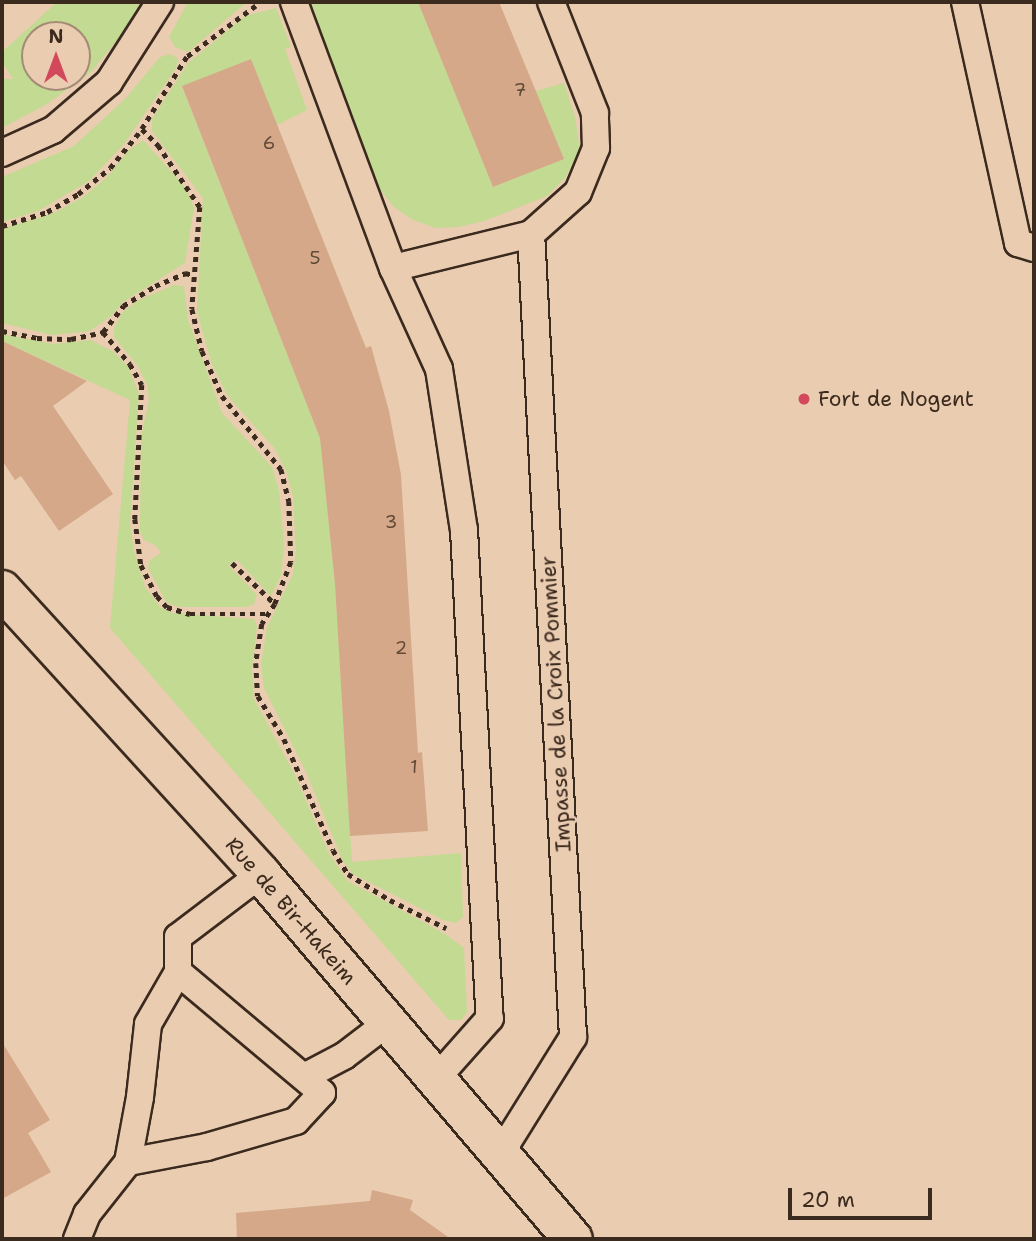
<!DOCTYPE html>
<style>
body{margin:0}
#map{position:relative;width:1036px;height:1241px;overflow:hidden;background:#eaccb1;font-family:"Shantell Sans",sans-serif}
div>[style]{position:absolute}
.green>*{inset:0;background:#c2da91}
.building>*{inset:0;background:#d4a888}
.path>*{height:4.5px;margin-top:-2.25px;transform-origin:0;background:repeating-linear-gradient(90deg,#3b2a1e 0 5px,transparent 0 10px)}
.roads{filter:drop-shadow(2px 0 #3b2a1e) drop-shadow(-2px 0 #3b2a1e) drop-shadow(0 2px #3b2a1e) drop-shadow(0 -2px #3b2a1e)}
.service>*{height:26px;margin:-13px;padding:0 13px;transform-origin:13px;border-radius:13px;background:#eaccb1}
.minor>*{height:38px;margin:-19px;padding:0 19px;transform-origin:19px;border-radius:19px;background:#eaccb1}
.dots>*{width:19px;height:19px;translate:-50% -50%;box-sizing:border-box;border:4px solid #eaccb1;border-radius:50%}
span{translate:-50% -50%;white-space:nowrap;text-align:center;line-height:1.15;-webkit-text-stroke:5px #eaccb1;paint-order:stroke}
.number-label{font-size:18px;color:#614a38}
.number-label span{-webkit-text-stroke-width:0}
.poi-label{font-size:21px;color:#3b2a1e}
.left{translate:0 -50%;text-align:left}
.street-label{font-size:21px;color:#3b2a1e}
.frame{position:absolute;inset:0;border:4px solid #3b2a1e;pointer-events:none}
.north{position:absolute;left:21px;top:21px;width:70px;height:70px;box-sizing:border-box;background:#eaccb1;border:2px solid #a48b76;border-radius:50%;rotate:0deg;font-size:19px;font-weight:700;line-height:28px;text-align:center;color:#3b2a1e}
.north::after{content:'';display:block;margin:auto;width:24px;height:32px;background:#d1495b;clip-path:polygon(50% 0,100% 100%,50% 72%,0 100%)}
.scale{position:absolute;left:788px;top:1188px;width:144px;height:32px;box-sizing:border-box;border:4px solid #3b2a1e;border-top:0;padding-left:9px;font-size:21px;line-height:24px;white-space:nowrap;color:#3b2a1e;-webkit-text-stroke:5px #eaccb1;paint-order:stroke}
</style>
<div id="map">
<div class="green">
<i style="clip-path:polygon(evenodd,57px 2px,145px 2px,130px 25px,90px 73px,47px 104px,2px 128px,2px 79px,13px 79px,2px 62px,2px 52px,57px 2px,35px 35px,77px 35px,77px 77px,35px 77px,35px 35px)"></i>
<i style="clip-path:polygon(188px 2px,247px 2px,188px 52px,175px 47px,169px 37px)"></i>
<i style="clip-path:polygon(306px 2px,418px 2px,493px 187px,563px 159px,536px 91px,564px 83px,575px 117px,580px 151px,565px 178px,547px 196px,484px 221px,459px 227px,436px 228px,413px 220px,394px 207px,377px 186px)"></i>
<i style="clip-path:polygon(276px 8px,291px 47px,285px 49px,307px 110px,277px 125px,251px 59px,182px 87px,320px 438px,335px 584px,352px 862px,461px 853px,463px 917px,456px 923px,443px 920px,353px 874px,343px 861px,306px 772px,264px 688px,261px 665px,267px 628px,293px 574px,296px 551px,293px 496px,286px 471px,275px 449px,227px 395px,211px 362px,197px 311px,203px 198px,152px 131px,152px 119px,188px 63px,245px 16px)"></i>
<i style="clip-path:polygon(171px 54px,178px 59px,176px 68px,124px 144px,89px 181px,38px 211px,2px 222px,2px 177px,74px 146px,126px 98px,160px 57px)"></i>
<i style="clip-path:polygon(143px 140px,184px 186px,194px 207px,185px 263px,123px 302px,111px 316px,90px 331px,52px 335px,2px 323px,2px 229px,54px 213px,83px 197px,107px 177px,129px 150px)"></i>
<i style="clip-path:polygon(174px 285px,184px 286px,188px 320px,222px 413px,272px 467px,279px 491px,284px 544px,281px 575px,271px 596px,237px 560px,228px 565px,257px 595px,254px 604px,247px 607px,179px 607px,167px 603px,148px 568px,150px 560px,161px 553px,155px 545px,144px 540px,140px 531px,141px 437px,149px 400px,147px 385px,138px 366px,114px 337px,114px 328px,123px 312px,137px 301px)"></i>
<i style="clip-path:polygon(2px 334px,53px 344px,91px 340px,114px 352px,128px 367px,139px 394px,130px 523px,134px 551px,145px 587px,160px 607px,172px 613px,254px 619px,257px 626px,252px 669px,254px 699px,294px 773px,329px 854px,348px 881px,445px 934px,464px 948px,467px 1012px,461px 1020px,449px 1020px,110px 628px,130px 400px,2px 341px)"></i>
</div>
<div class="building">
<i style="clip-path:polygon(418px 2px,499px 2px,564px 159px,493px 187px)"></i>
<i style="clip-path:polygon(251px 59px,366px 348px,371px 346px,389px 411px,401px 475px,418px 753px,422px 752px,428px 831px,350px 836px,335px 584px,320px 438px,182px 86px)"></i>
<i style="clip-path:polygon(2px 341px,87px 381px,53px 406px,113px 494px,59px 531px,21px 476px,15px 480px,2px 460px)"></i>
<i style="clip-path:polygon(2px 1042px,50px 1120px,28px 1133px,51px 1172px,2px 1199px)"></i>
<i style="clip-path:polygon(372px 1190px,413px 1200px,410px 1210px,451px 1239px,237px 1239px,236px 1213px,370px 1201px)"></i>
</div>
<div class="path">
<i style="left:256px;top:6px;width:86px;rotate:143.5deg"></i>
<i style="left:187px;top:57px;width:85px;rotate:122deg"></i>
<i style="left:142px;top:129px;width:23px;rotate:45deg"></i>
<i style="left:158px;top:145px;width:75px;rotate:55.9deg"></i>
<i style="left:200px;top:207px;width:102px;rotate:94.5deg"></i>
<i style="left:192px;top:309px;width:43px;rotate:76.6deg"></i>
<i style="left:202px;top:351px;width:49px;rotate:66deg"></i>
<i style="left:222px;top:396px;width:94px;rotate:51.1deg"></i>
<i style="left:281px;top:469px;width:33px;rotate:76deg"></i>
<i style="left:289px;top:501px;width:61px;rotate:88.1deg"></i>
<i style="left:291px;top:562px;width:45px;rotate:110.9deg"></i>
<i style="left:275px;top:604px;width:24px;rotate:123deg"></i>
<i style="left:262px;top:624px;width:39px;rotate:99deg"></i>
<i style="left:256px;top:663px;width:33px;rotate:87deg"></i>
<i style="left:258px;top:696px;width:50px;rotate:58.8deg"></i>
<i style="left:284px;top:739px;width:121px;rotate:66.2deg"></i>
<i style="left:333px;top:850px;width:28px;rotate:58deg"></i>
<i style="left:348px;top:874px;width:49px;rotate:31.8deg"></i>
<i style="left:390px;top:900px;width:63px;rotate:26.6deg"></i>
<i style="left:2px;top:226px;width:47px;rotate:-17.3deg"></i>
<i style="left:47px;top:212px;width:36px;rotate:-30deg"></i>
<i style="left:78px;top:194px;width:41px;rotate:-39.1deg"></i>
<i style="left:110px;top:168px;width:50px;rotate:-50.6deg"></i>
<i style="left:2px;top:331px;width:36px;rotate:11deg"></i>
<i style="left:37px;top:338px;width:34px;rotate:2deg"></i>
<i style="left:71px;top:339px;width:33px;rotate:-12deg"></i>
<i style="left:103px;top:332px;width:33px;rotate:-52deg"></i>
<i style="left:123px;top:306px;width:38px;rotate:-32deg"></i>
<i style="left:155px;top:286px;width:33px;rotate:-23deg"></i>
<i style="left:185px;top:273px;width:8px;rotate:14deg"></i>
<i style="left:103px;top:332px;width:42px;rotate:49.8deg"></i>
<i style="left:130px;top:364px;width:24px;rotate:60deg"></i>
<i style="left:142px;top:385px;width:134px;rotate:93deg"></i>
<i style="left:135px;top:519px;width:46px;rotate:82.6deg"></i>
<i style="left:141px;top:565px;width:35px;rotate:63deg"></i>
<i style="left:157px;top:596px;width:15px;rotate:48deg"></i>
<i style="left:167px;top:607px;width:24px;rotate:17deg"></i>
<i style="left:190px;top:614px;width:78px"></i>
<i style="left:232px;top:563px;width:59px;rotate:43.6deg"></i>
</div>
<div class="roads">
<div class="service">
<i style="left:294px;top:2px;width:284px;rotate:69.6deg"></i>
<i style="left:393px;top:268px;width:111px;rotate:65.5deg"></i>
<i style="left:439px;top:369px;width:163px;rotate:81.2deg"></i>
<i style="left:464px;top:530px;width:489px;rotate:87deg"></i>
<i style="left:490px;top:1018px;width:83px;rotate:131.6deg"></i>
<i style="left:965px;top:2px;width:247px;rotate:77.6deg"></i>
<i style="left:1018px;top:243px;width:17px;rotate:17deg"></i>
<i style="left:2px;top:153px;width:56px;rotate:-24.3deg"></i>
<i style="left:53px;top:130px;width:74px;rotate:-40.6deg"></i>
<i style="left:109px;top:82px;width:95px;rotate:-57.5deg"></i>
<i style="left:393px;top:268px;width:142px;rotate:-13.8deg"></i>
<i style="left:531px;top:234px;width:63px;rotate:-41.8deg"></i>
<i style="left:578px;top:192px;width:48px;rotate:-67.8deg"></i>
<i style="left:596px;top:148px;width:35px;rotate:-92deg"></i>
<i style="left:595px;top:113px;width:119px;rotate:-111.6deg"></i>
<i style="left:178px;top:972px;width:35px;rotate:-90deg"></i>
<i style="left:178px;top:937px;width:104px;rotate:-37.2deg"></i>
<i style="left:304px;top:1077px;width:45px;rotate:-27.7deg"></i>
<i style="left:344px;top:1056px;width:53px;rotate:-37.3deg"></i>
<i style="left:500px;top:1154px;width:138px;rotate:-58deg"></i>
<i style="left:573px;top:1037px;width:804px;rotate:-92.99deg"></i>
<i style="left:77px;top:1239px;width:27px;rotate:-68deg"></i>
<i style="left:87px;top:1214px;width:66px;rotate:-51.7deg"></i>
<i style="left:128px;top:1162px;width:66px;rotate:-79.5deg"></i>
<i style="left:140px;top:1097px;width:73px;rotate:-83.7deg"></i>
<i style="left:148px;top:1024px;width:60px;rotate:-60deg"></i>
<i style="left:178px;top:972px;width:188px;rotate:40deg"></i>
<i style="left:322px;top:1093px;width:38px;rotate:133deg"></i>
<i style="left:296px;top:1121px;width:93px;rotate:163.7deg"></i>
<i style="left:207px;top:1147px;width:80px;rotate:169.2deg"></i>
</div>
<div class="minor">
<i style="left:2px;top:590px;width:384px;rotate:47.6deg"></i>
<i style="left:261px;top:874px;width:480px;rotate:49.5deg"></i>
</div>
</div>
<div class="dots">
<i style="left:804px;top:399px;background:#d1495b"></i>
</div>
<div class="number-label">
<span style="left:520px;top:90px">7</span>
<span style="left:269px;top:143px">6</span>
<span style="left:315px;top:258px">5</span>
<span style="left:391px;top:522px">3</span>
<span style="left:401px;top:648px">2</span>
<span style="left:414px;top:767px">1</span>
</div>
<div class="poi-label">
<span class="left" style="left:818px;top:399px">Fort de Nogent</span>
</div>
<div class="street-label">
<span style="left:556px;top:704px;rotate:-93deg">Impasse de la Croix Pommier</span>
<span style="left:291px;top:911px;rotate:49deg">Rue de Bir-Hakeim</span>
</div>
<div class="frame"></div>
<div class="north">N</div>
<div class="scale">20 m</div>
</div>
